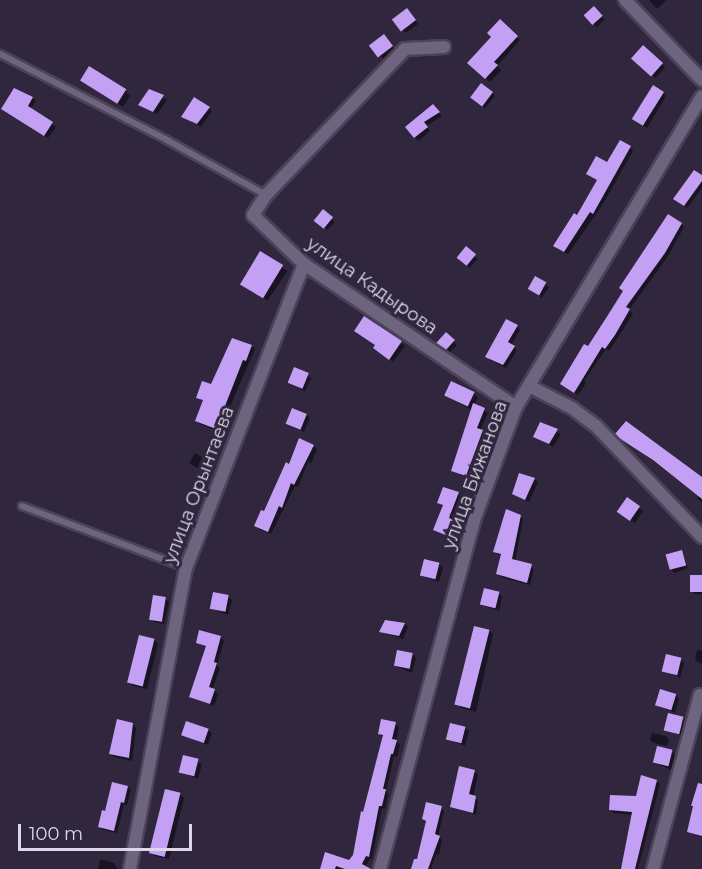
<!DOCTYPE html>
<meta charset="utf-8">
<style>
body{margin:0}
#map{position:relative;width:702px;height:869px;overflow:hidden;background:#30263e;font-family:Montserrat,sans-serif}
div>[style]{position:absolute}
.shadow>*{inset:0;background:#0007;transform-origin:0 0}
.building>*{inset:0;background:#c3a0f3;transform-origin:0 0}
.roads{filter:drop-shadow(2px 0 #4b4357) drop-shadow(-2px 0 #4b4357) drop-shadow(0 2px #4b4357) drop-shadow(0 -2px #4b4357)}
.service>*{height:6px;margin:-3px;padding:0 3px;transform-origin:3px;border-radius:3px;background:#6f647f}
.minor>*{height:12px;margin:-6px;padding:0 6px;transform-origin:6px;border-radius:6px;background:#6f647f}
span{translate:-50% -50%;white-space:nowrap;text-align:center;line-height:1.15;-webkit-text-stroke:6px #30263e;paint-order:stroke}
.street-label{font-size:18px;color:#ddd7e7}
.scale{position:absolute;left:18px;top:824px;width:174px;height:27px;box-sizing:border-box;border:3px solid #ddd7e7;border-top:0;padding-left:8px;font-size:18px;line-height:21px;white-space:nowrap;color:#ddd7e7;-webkit-text-stroke:4px #30263e;paint-order:stroke}
</style>
<div id="map">
<div class="shadow">
<i style="clip-path:polygon(649px 0,665px 0,666px 1px,657px 9px)"></i>
<i style="left:594px;top:8px;width:16px;height:11px;rotate:47deg"></i>
<i style="clip-path:polygon(410px 14px,418px 24px,406px 33px,394px 20px)"></i>
<i style="clip-path:polygon(500px 21px,520px 40px,497px 66px,501px 70px,490px 82px,469px 63px,493px 37px)"></i>
<i style="clip-path:polygon(387px 39px,395px 50px,383px 59px,371px 46px)"></i>
<i style="left:643px;top:47px;width:30px;height:15px;rotate:42deg"></i>
<i style="clip-path:polygon(82px 80px,125px 90px,130px 96px,123px 107px)"></i>
<i style="clip-path:polygon(150px 91px,167px 100px,157px 114px,140px 104px)"></i>
<i style="clip-path:polygon(492px 93px,495px 96px,485px 108px,475px 100px)"></i>
<i style="clip-path:polygon(663px 93px,666px 96px,647px 128px,638px 123px,634px 119px)"></i>
<i style="clip-path:polygon(32px 98px,36px 101px,30px 109px,56px 127px,48px 138px,2px 109px)"></i>
<i style="clip-path:polygon(433px 106px,442px 116px,426px 126px,430px 131px,418px 141px,407px 127px)"></i>
<i style="clip-path:polygon(209px 108px,212px 111px,201px 127px,183px 116px)"></i>
<i style="clip-path:polygon(630px 147px,633px 151px,603px 204px,568px 254px,558px 249px,598px 181px,588px 174px,607px 164px)"></i>
<i style="clip-path:polygon(702px 177px,702px 188px,687px 208px,679px 202px)"></i>
<i style="left:323px;top:211px;width:16px;height:11px;rotate:43deg"></i>
<i style="clip-path:polygon(681px 224px,684px 227px,668px 256px,629px 310px,633px 314px,609px 351px,606px 349px,584px 381px,586px 383px,578px 395px,566px 387px,588px 348px)"></i>
<i style="left:466px;top:248px;width:16px;height:12px;rotate:43deg"></i>
<i style="left:261px;top:253px;width:32px;height:36px;rotate:34deg"></i>
<i style="left:536px;top:278px;width:16px;height:13px;rotate:35deg"></i>
<i style="left:392px;top:300px;width:18px;height:7px;rotate:38deg"></i>
<i style="clip-path:polygon(365px 318px,405px 346px,393px 362px,378px 351px)"></i>
<i style="clip-path:polygon(517px 326px,520px 330px,511px 345px,517px 350px,506px 368px,490px 360px,486px 356px)"></i>
<i style="clip-path:polygon(446px 334px,457px 345px,450px 352px,442px 347px)"></i>
<i style="clip-path:polygon(251px 346px,255px 349px,219px 432px,200px 424px,196px 421px,204px 401px,198px 397px)"></i>
<i style="left:295px;top:369px;width:19px;height:15px;rotate:28deg"></i>
<i style="clip-path:polygon(451px 383px,474px 394px,478px 397px,474px 405px,488px 413px,480px 431px,485px 435px,469px 479px,452px 470px,472px 410px,445px 395px)"></i>
<i style="clip-path:polygon(306px 415px,310px 418px,304px 432px,287px 424px)"></i>
<i style="clip-path:polygon(541px 424px,561px 434px,553px 447px,535px 436px)"></i>
<i style="clip-path:polygon(621px 437px,649px 441px,651px 439px,699px 477px,702px 479px,702px 502px,697px 498px,699px 496px,682px 482px)"></i>
<i style="clip-path:polygon(314px 446px,317px 449px,311px 463px,308px 462px,298px 487px,295px 486px,271px 534px,259px 529px,256px 526px,290px 466px)"></i>
<i style="left:195px;top:453px;width:15px;height:12px;rotate:28deg"></i>
<i style="clip-path:polygon(534px 479px,538px 482px,529px 502px,514px 494px)"></i>
<i style="clip-path:polygon(458px 494px,461px 497px,452px 521px,457px 525px,452px 539px,435px 530px,444px 507px,439px 503px)"></i>
<i style="clip-path:polygon(627px 499px,643px 511px,635px 523px,622px 515px)"></i>
<i style="clip-path:polygon(520px 516px,523px 519px,515px 562px,534px 569px,530px 585px,501px 577px,498px 573px,502px 556px,494px 552px)"></i>
<i style="clip-path:polygon(681px 551px,688px 568px,674px 573px,671px 569px)"></i>
<i style="clip-path:polygon(439px 564px,443px 568px,439px 582px,422px 576px)"></i>
<i style="clip-path:polygon(702px 576px,702px 594px,695px 594px,692px 591px)"></i>
<i style="clip-path:polygon(499px 593px,502px 597px,499px 611px,481px 605px)"></i>
<i style="clip-path:polygon(228px 597px,232px 600px,228px 615px,211px 608px)"></i>
<i style="clip-path:polygon(165px 599px,169px 602px,164px 624px,153px 622px,150px 618px)"></i>
<i style="clip-path:polygon(386px 622px,405px 624px,408px 627px,403px 639px,381px 632px)"></i>
<i style="clip-path:polygon(490px 631px,493px 634px,476px 712px,462px 708px,458px 705px)"></i>
<i style="clip-path:polygon(220px 637px,224px 641px,217px 665px,220px 668px,212px 690px,218px 694px,214px 706px,191px 697px,207px 647px,198px 643px)"></i>
<i style="clip-path:polygon(154px 640px,158px 644px,147px 689px,133px 686px,129px 682px)"></i>
<i style="clip-path:polygon(697px 650px,702px 651px,702px 664px,695px 660px)"></i>
<i style="clip-path:polygon(413px 655px,416px 658px,412px 673px,395px 666px)"></i>
<i style="clip-path:polygon(681px 660px,684px 663px,680px 678px,663px 670px)"></i>
<i style="clip-path:polygon(675px 695px,679px 698px,675px 713px,658px 706px)"></i>
<i style="clip-path:polygon(683px 718px,686px 722px,682px 736px,665px 729px)"></i>
<i style="clip-path:polygon(132px 724px,136px 728px,132px 761px,114px 757px,110px 754px)"></i>
<i style="clip-path:polygon(395px 724px,399px 727px,396px 741px,400px 745px,397px 757px,394px 756px,386px 791px,388px 794px,385px 809px,382px 808px,372px 859px,370px 859px,364px 869px,322px 869px,349px 861px,354px 856px,383px 737px,379px 733px)"></i>
<i style="clip-path:polygon(465px 728px,469px 731px,465px 746px,448px 739px)"></i>
<i style="clip-path:polygon(208px 730px,212px 733px,208px 745px,183px 735px)"></i>
<i style="clip-path:polygon(652px 733px,666px 736px,669px 740px,667px 746px,654px 743px,650px 740px)"></i>
<i style="clip-path:polygon(672px 752px,675px 755px,672px 770px,654px 763px)"></i>
<i style="clip-path:polygon(184px 757px,202px 764px,198px 779px,180px 772px)"></i>
<i style="clip-path:polygon(475px 771px,478px 775px,473px 797px,478px 801px,476px 815px,451px 806px)"></i>
<i style="clip-path:polygon(656px 781px,660px 784px,638px 869px,621px 869px,633px 815px,614px 813px,610px 810px,637px 798px)"></i>
<i style="clip-path:polygon(128px 787px,131px 790px,127px 805px,124px 804px,117px 833px,103px 830px,99px 827px,106px 813px)"></i>
<i style="clip-path:polygon(180px 794px,184px 798px,169px 859px,155px 856px,152px 852px)"></i>
<i style="clip-path:polygon(702px 795px,702px 837px,689px 832px)"></i>
<i style="clip-path:polygon(441px 808px,444px 811px,438px 836px,442px 840px,439px 855px,436px 854px,431px 869px,412px 869px,418px 861px,427px 823px,423px 819px)"></i>
<i style="clip-path:polygon(100px 859px,114px 863px,117px 869px,98px 869px)"></i>
</div>
<div class="building">
<i style="left:594px;top:6px;width:13px;height:14px;rotate:48deg"></i>
<i style="left:407px;top:8px;width:15px;height:19px;rotate:53deg"></i>
<i style="clip-path:polygon(500px 19px,518px 36px,494px 62px,498px 65px,485px 79px,467px 63px,491px 37px,487px 33px)"></i>
<i style="left:384px;top:34px;width:15px;height:19px;rotate:53deg"></i>
<i style="left:643px;top:45px;width:27px;height:18px;rotate:42deg"></i>
<i style="left:89px;top:66px;width:44px;height:17px;rotate:32deg"></i>
<i style="left:481px;top:83px;width:15px;height:18px;rotate:37deg"></i>
<i style="left:653px;top:85px;width:13px;height:40px;rotate:32deg"></i>
<i style="clip-path:polygon(14px 88px,33px 97px,28px 106px,53px 122px,44px 136px,1px 109px)"></i>
<i style="clip-path:polygon(149px 89px,164px 95px,153px 112px,138px 105px)"></i>
<i style="clip-path:polygon(194px 97px,210px 107px,197px 124px,181px 117px)"></i>
<i style="clip-path:polygon(433px 104px,440px 112px,424px 122px,428px 127px,414px 138px,405px 127px)"></i>
<i style="clip-path:polygon(620px 140px,631px 146px,593px 214px,590px 212px,564px 252px,553px 246px,574px 213px,577px 215px,597px 180px,586px 174px,596px 156px,607px 162px)"></i>
<i style="clip-path:polygon(694px 170px,702px 175px,702px 181px,684px 206px,673px 199px)"></i>
<i style="left:323px;top:209px;width:13px;height:15px;rotate:39deg"></i>
<i style="clip-path:polygon(668px 214px,682px 223px,665px 253px,626px 307px,630px 309px,615px 335px,605px 349px,602px 347px,574px 393px,560px 384px,584px 344px,588px 346px,608px 315px,623px 291px,619px 288px)"></i>
<i style="left:466px;top:246px;width:13px;height:15px;rotate:39deg"></i>
<i style="left:260px;top:251px;width:27px;height:39px;rotate:31deg"></i>
<i style="left:535px;top:276px;width:13px;height:15px;rotate:29deg"></i>
<i style="clip-path:polygon(364px 316px,402px 341px,389px 360px,373px 348px,375px 345px,354px 331px)"></i>
<i style="clip-path:polygon(506px 319px,518px 325px,508px 342px,515px 346px,503px 365px,485px 357px)"></i>
<i style="left:446px;top:332px;width:12px;height:15px;rotate:42deg"></i>
<i style="clip-path:polygon(232px 338px,252px 345px,246px 361px,243px 360px,216px 429px,195px 421px,203px 400px,196px 398px,202px 381px,211px 384px)"></i>
<i style="left:294px;top:367px;width:16px;height:17px;rotate:22deg"></i>
<i style="left:451px;top:381px;width:26px;height:16px;rotate:25deg"></i>
<i style="clip-path:polygon(473px 403px,485px 408px,477px 428px,483px 430px,466px 476px,451px 471px)"></i>
<i style="left:292px;top:408px;width:16px;height:17px;rotate:22deg"></i>
<i style="clip-path:polygon(626px 421px,702px 477px,702px 499px,653px 460px,619px 438px,615px 434px)"></i>
<i style="clip-path:polygon(540px 422px,558px 429px,549px 444px,533px 437px)"></i>
<i style="clip-path:polygon(299px 438px,314px 445px,294px 485px,291px 483px,282px 508px,279px 506px,268px 532px,254px 526px,261px 510px,264px 511px,286px 462px,289px 464px)"></i>
<i style="clip-path:polygon(519px 473px,535px 478px,525px 500px,512px 494px)"></i>
<i style="clip-path:polygon(443px 487px,459px 492px,449px 518px,455px 520px,448px 536px,433px 530px,443px 505px,437px 503px)"></i>
<i style="left:627px;top:497px;width:16px;height:18px;rotate:35deg"></i>
<i style="clip-path:polygon(506px 509px,521px 515px,512px 559px,532px 564px,527px 583px,496px 574px,501px 554px,493px 552px)"></i>
<i style="left:682px;top:550px;width:16px;height:17px;rotate:75deg"></i>
<i style="left:424px;top:559px;width:16px;height:17px;rotate:14deg"></i>
<i style="left:690px;top:575px;width:12px;height:17px"></i>
<i style="left:484px;top:588px;width:16px;height:17px;rotate:14deg"></i>
<i style="left:213px;top:592px;width:16px;height:17px;rotate:11deg"></i>
<i style="left:153px;top:595px;width:13px;height:25px;rotate:9deg"></i>
<i style="clip-path:polygon(385px 620px,405px 623px,399px 636px,379px 632px)"></i>
<i style="left:474px;top:626px;width:16px;height:81px;rotate:14deg"></i>
<i style="clip-path:polygon(199px 630px,221px 636px,214px 662px,217px 663px,209px 687px,215px 689px,210px 704px,189px 697px,206px 646px,196px 643px)"></i>
<i style="left:139px;top:635px;width:16px;height:49px;rotate:14deg"></i>
<i style="left:397px;top:650px;width:16px;height:16px;rotate:11deg"></i>
<i style="left:666px;top:654px;width:16px;height:18px;rotate:14deg"></i>
<i style="left:660px;top:689px;width:17px;height:17px;rotate:17deg"></i>
<i style="left:668px;top:713px;width:16px;height:18px;rotate:14deg"></i>
<i style="clip-path:polygon(117px 719px,133px 723px,129px 758px,109px 754px)"></i>
<i style="clip-path:polygon(381px 719px,396px 722px,392px 739px,397px 740px,393px 754px,391px 754px,383px 789px,386px 789px,382px 806px,379px 806px,369px 857px,366px 856px,362px 864px,371px 869px,345px 869px,336px 866px,335px 869px,320px 869px,325px 852px,349px 860px,353px 855px,361px 811px,363px 812px,383px 735px,378px 734px)"></i>
<i style="left:186px;top:721px;width:24px;height:15px;rotate:19deg"></i>
<i style="left:450px;top:723px;width:16px;height:17px;rotate:14deg"></i>
<i style="left:657px;top:746px;width:16px;height:17px;rotate:14deg"></i>
<i style="left:183px;top:755px;width:16px;height:18px;rotate:14deg"></i>
<i style="clip-path:polygon(459px 766px,475px 770px,469px 794px,476px 796px,473px 813px,450px 807px)"></i>
<i style="clip-path:polygon(641px 775px,657px 780px,635px 869px,621px 869px,632px 812px,609px 810px,610px 795px,636px 796px)"></i>
<i style="clip-path:polygon(112px 782px,128px 786px,124px 803px,121px 802px,114px 831px,98px 827px,102px 810px,105px 811px)"></i>
<i style="clip-path:polygon(698px 783px,702px 784px,702px 836px,687px 832px,693px 806px,691px 806px)"></i>
<i style="left:165px;top:789px;width:16px;height:66px;rotate:14deg"></i>
<i style="clip-path:polygon(426px 802px,442px 806px,435px 834px,440px 836px,428px 869px,411px 869px,414px 859px,417px 859px,426px 821px,422px 819px)"></i>
</div>
<div class="roads">
<div class="service">
<i style="left:0;top:54px;width:188px;rotate:27.2deg"></i>
<i style="left:167px;top:140px;width:113px;rotate:29.1deg"></i>
<i style="left:22px;top:506px;width:175px;rotate:20.7deg"></i>
</div>
<div class="minor">
<i style="left:625px;top:0;width:111px;rotate:46.1deg"></i>
<i style="left:444px;top:47px;width:39px;rotate:177deg"></i>
<i style="left:405px;top:49px;width:202px;rotate:133.6deg"></i>
<i style="left:266px;top:195px;width:24px;rotate:123deg"></i>
<i style="left:253px;top:215px;width:71px;rotate:43.9deg"></i>
<i style="left:304px;top:264px;width:256px;rotate:34deg"></i>
<i style="left:529px;top:386px;width:48px;rotate:27.1deg"></i>
<i style="left:572px;top:408px;width:31px;rotate:37deg"></i>
<i style="left:597px;top:427px;width:152px;rotate:46.3deg"></i>
<i style="left:130px;top:869px;width:306px;rotate:-79.5deg"></i>
<i style="left:186px;top:568px;width:326px;rotate:-68.8deg"></i>
<i style="left:380px;top:869px;width:361px;rotate:-74.9deg"></i>
<i style="left:474px;top:520px;width:121px;rotate:-69.6deg"></i>
<i style="left:516px;top:407px;width:362px;rotate:-59.1deg"></i>
<i style="left:653px;top:869px;width:180px;rotate:-74.9deg"></i>
<i style="left:700px;top:695px;width:2px"></i>
</div>
</div>
<div class="street-label">
<span style="left:372px;top:286px;rotate:35deg">улица Кадырова</span>
<span style="left:475px;top:475px;rotate:-70deg">улица Бижанова</span>
<span style="left:199px;top:485px;rotate:-69deg">улица Орынтаева</span>
</div>
<div class="scale">100 m</div>
</div>
